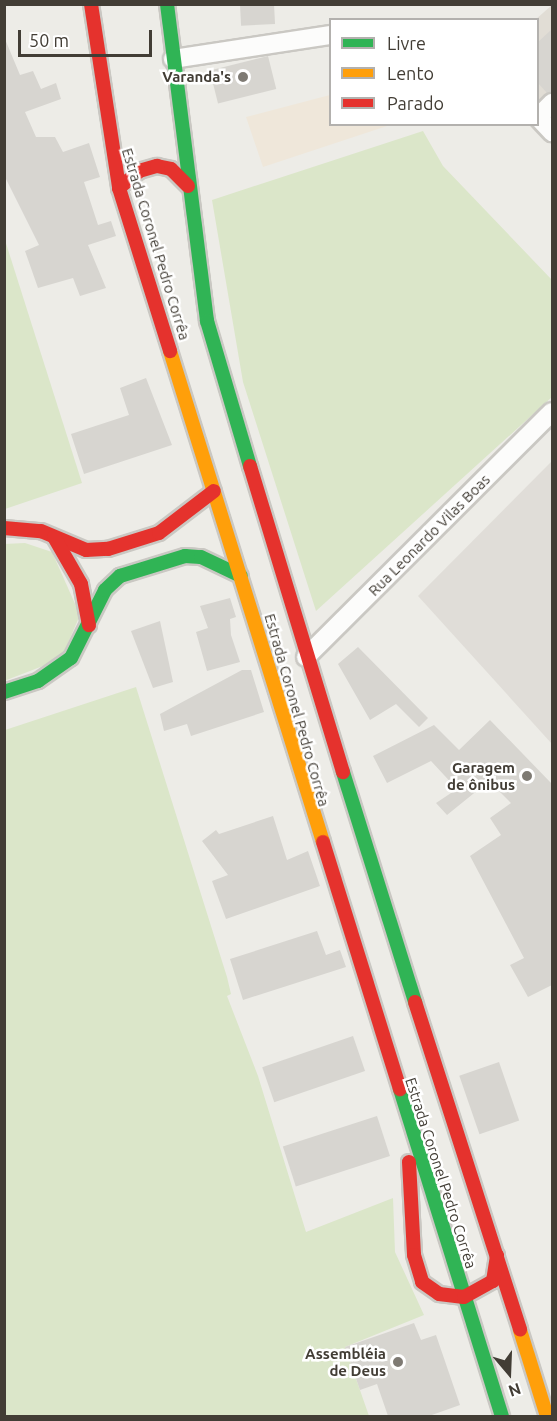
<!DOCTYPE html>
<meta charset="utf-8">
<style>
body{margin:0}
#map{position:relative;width:557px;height:1421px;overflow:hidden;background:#edece7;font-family:Ubuntu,sans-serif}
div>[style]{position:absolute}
.residential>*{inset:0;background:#e1ddd5}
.commercial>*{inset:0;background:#efe7da}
.industrial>*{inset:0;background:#e0ddd8}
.green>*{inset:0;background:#dbe6c9}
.building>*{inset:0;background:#d7d5d0;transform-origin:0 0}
.roads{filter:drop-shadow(2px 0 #cac8c3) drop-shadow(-2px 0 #cac8c3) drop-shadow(0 2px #cac8c3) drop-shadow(0 -2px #cac8c3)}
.street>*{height:18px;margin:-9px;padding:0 9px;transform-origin:9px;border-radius:9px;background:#fcfcfb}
.fast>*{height:14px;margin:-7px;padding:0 7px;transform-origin:7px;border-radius:7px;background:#30b455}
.slow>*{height:14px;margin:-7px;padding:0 7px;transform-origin:7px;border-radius:7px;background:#ff9f0a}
.jam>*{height:14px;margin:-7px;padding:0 7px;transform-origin:7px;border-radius:7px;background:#e5322d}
.dots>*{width:16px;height:16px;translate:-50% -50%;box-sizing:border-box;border:3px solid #fff;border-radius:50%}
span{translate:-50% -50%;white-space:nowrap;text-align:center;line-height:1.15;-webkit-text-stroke:5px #fff;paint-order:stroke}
.poi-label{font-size:15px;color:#423d35;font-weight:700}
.right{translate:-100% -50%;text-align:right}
.street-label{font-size:15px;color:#423d35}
.frame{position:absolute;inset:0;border:6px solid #423d35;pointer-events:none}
.legend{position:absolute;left:329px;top:18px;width:210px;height:108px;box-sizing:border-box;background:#fff;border:2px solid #b3b1ae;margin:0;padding:8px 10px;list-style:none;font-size:18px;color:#423d35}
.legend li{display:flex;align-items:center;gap:12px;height:30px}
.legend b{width:30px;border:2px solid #b3b1ae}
.north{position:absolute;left:479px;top:1343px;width:60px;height:60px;-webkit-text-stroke:4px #fff;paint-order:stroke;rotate:161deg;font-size:16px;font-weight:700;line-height:24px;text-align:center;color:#423d35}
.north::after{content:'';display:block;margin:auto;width:21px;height:27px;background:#423d35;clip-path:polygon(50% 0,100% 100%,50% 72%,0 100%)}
.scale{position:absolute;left:18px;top:30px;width:134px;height:27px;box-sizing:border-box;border:3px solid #423d35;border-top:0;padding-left:8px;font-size:18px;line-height:21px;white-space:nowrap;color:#423d35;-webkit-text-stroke:4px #fff;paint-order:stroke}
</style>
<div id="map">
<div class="residential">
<i style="clip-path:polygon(552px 5px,552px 119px,538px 102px,535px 20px)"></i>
</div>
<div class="commercial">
<i style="clip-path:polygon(330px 95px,330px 124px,390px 125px,263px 167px,246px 117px)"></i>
</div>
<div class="industrial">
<i style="clip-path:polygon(552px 461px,552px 744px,418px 596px)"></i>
</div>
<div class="green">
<i style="clip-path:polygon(423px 131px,443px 166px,552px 280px,552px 397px,316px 611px,243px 382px,212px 200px)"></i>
<i style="clip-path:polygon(4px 237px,82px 483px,5px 509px,4px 509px)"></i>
<i style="clip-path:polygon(25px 543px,52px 552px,80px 615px,61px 659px,4px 681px,4px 544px)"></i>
<i style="clip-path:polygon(136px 687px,227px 977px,231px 994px,227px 996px,258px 1076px,306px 1232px,393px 1198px,395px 1252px,424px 1315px,345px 1347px,369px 1416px,5px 1416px,5px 730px)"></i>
</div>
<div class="building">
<i style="left:274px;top:4px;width:20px;height:34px;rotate:87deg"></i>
<i style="clip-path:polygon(552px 29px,552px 92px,547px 93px,537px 82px,537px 43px)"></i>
<i style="clip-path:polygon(5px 39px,20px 75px,33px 71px,41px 89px,56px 83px,61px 99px,25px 112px,36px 137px,55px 137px,63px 152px,89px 143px,100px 177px,84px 182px,98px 225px,111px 221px,116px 236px,88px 245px,106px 288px,80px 296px,73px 278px,38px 288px,25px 251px,39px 245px,4px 175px)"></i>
<i style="left:268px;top:56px;width:34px;height:60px;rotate:76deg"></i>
<i style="clip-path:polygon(146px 378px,172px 445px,84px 474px,71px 434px,129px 415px,120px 388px)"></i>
<i style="clip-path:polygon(230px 598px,236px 617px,230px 619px,231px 635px,240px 662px,207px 671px,196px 632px,208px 628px,200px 606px)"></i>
<i style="clip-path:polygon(160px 621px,173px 682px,153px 688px,131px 631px)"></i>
<i style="clip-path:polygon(358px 647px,428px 718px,419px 727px,396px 704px,370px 720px,338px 664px)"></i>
<i style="clip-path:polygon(242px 670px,251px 670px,264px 712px,191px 736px,187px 724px,164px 731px,160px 714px)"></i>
<i style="clip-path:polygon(490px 720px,552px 784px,552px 985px,528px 997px,510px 965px,524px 958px,470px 856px,501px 835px,490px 818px,511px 803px,489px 781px,447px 815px,436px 803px,457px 789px,431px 761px,387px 783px,373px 756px,434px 725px,459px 750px)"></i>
<i style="clip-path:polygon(273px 816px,287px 860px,308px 851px,320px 886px,226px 919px,212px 881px,228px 875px,202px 841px,216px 830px,219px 834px)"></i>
<i style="clip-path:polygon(317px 931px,326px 955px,340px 950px,346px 967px,243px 1000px,230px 959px)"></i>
<i style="left:353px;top:1036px;width:37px;height:96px;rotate:71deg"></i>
<i style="left:499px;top:1062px;width:62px;height:42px;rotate:71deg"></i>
<i style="left:377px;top:1116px;width:42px;height:99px;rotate:72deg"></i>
<i style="clip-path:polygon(414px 1323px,421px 1340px,436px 1335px,460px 1405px,429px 1416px,388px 1416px,377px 1384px,360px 1390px,345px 1347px)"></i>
</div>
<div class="roads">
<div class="street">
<i style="left:173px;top:59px;width:159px;rotate:-8.7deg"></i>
<i style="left:538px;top:117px;width:21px;rotate:47deg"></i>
<i style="left:538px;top:117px;width:20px;rotate:-45deg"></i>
<i style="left:306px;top:657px;width:347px;rotate:-44.9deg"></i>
</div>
<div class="fast">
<i style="left:167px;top:4px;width:320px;rotate:82.8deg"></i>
<i style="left:207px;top:321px;width:151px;rotate:73.5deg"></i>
<i style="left:4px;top:692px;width:36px;rotate:-18deg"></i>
<i style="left:38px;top:681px;width:40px;rotate:-34.9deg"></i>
<i style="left:71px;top:658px;width:76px;rotate:-63.4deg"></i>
<i style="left:105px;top:590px;width:21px;rotate:-43deg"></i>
<i style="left:120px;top:576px;width:68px;rotate:-17.1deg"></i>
<i style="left:185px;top:556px;width:16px;rotate:4deg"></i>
<i style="left:201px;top:557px;width:44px;rotate:25.4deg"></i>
<i style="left:343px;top:772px;width:241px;rotate:72.6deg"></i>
<i style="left:400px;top:1089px;width:343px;rotate:72.7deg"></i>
</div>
<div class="slow">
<i style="left:170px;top:351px;width:514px;rotate:72.69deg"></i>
<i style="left:520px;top:1330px;width:90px;rotate:72.6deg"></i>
</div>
<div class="jam">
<i style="left:91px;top:4px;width:186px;rotate:81.3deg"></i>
<i style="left:119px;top:188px;width:171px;rotate:72.6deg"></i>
<i style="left:119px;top:188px;width:26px;rotate:-40deg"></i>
<i style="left:139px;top:171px;width:19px;rotate:-16deg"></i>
<i style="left:157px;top:166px;width:14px;rotate:12deg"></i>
<i style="left:171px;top:169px;width:24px;rotate:45deg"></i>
<i style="left:250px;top:466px;width:320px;rotate:73.1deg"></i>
<i style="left:4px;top:528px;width:37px;rotate:5deg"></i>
<i style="left:41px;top:531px;width:49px;rotate:22.9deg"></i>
<i style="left:86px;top:550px;width:22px;rotate:-3deg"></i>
<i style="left:108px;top:549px;width:53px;rotate:-17.4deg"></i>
<i style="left:159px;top:533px;width:69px;rotate:-37.4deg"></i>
<i style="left:54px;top:537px;width:54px;rotate:60.1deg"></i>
<i style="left:81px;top:584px;width:42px;rotate:79deg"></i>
<i style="left:323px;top:842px;width:259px;rotate:72.7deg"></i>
<i style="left:415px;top:1002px;width:344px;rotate:72.2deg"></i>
<i style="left:409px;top:1162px;width:93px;rotate:86.9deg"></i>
<i style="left:414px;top:1255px;width:28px;rotate:73deg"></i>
<i style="left:422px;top:1282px;width:21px;rotate:35deg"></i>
<i style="left:439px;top:1294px;width:25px;rotate:7deg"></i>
<i style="left:464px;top:1297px;width:33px;rotate:-29deg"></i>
<i style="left:493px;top:1281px;width:26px;rotate:-81deg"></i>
</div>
</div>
<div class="dots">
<i style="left:243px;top:77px;background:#7e7a73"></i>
<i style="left:527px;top:776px;background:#7e7a73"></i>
<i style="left:398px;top:1362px;background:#7e7a73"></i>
</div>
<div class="poi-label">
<span class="right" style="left:231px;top:77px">Varanda's</span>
<span class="right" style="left:515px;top:776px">Garagem<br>de ônibus</span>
<span class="right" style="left:386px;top:1362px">Assembléia<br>de Deus</span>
</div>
<div class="street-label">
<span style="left:156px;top:244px;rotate:73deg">Estrada Coronel Pedro Corrêa</span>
<span style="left:429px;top:535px;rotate:-45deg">Rua Leonardo Vilas Boas</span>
<span style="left:297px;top:710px;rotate:74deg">Estrada Coronel Pedro Corrêa</span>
<span style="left:441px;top:1173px;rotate:72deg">Estrada Coronel Pedro Corrêa</span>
</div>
<div class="frame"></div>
<ul class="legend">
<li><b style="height:8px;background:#30b455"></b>Livre</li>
<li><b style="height:8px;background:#ff9f0a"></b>Lento</li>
<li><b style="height:8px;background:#e5322d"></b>Parado</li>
</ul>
<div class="north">N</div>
<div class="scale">50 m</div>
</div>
